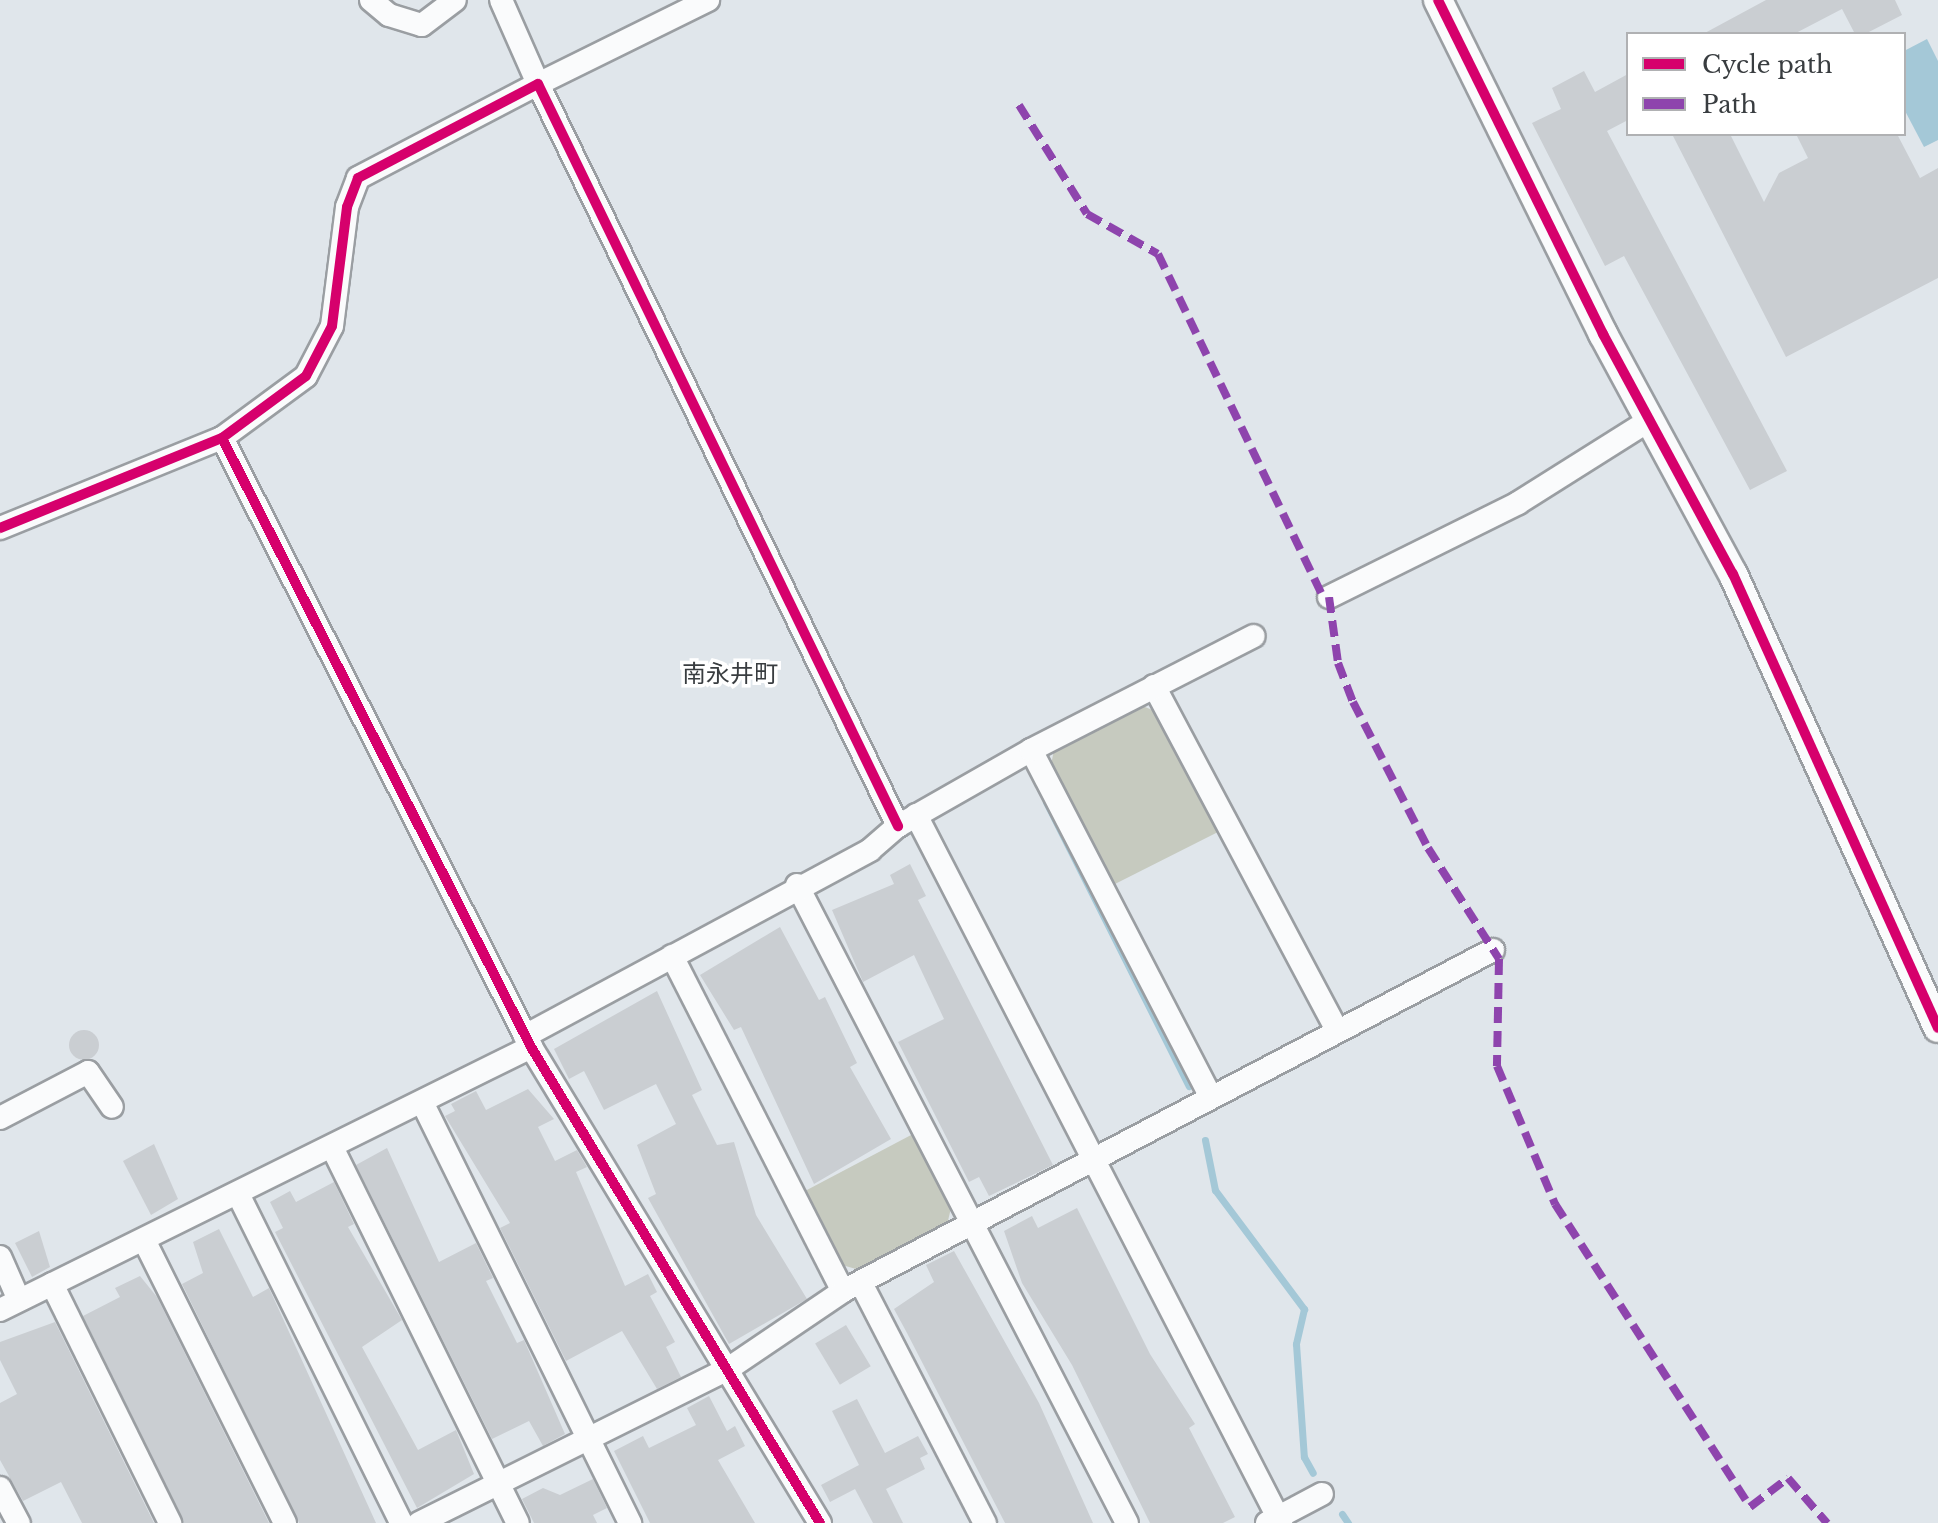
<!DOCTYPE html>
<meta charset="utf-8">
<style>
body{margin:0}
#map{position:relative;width:1938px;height:1523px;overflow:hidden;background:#e0e6eb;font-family:"Libre Baskerville","Noto Sans JP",serif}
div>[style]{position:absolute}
.green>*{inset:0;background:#c6cabf}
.water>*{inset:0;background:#a4c8d7}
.stream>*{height:7px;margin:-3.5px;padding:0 3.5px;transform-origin:3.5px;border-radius:3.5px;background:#a4c8d7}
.building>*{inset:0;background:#caced2;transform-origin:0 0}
.round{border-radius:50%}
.roads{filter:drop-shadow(2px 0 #9a9ea2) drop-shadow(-2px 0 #9a9ea2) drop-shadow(0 2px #9a9ea2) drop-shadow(0 -2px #9a9ea2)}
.minor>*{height:22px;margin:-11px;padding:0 11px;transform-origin:11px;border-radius:11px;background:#fafbfc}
.tertiary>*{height:28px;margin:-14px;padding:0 14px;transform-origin:14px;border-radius:14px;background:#fafbfc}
.quiet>*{height:8px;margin-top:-4px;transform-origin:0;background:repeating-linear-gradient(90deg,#8e44ad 0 16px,transparent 0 24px)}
.cycleway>*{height:10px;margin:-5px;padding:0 5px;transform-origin:5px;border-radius:5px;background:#d6006c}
span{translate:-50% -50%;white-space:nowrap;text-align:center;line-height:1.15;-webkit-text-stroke:7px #fff;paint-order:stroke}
.neighbourhood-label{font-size:24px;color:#393d40}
.legend{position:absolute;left:1626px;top:32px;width:280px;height:104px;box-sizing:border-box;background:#fff;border:2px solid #b0b1b3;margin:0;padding:10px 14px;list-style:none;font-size:24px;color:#393d40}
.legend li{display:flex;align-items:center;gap:16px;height:40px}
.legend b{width:40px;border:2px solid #b0b1b3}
</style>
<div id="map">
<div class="green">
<i style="clip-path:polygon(1140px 705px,1155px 711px,1218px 832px,1113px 885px,1051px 765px,1054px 750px)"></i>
<i style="clip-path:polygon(913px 1134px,951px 1208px,947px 1225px,863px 1271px,842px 1265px,805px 1191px)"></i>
</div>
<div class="water">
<i style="clip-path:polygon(1927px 39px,1938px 61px,1938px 140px,1924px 147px,1904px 109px,1904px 51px)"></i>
</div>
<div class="stream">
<i style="left:1046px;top:802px;width:318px;rotate:63.3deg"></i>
<i style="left:1205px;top:1140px;width:51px;rotate:78.7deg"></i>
<i style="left:1215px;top:1190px;width:149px;rotate:53.2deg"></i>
<i style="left:1304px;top:1309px;width:36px;rotate:103deg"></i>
<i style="left:1296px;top:1344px;width:113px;rotate:86deg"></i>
<i style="left:1304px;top:1457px;width:18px;rotate:61deg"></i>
<i style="left:1342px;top:1514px;width:11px;rotate:56deg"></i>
</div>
<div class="building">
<i style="clip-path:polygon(1766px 0,1895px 0,1902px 15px,1865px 34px,1855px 34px,1842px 9px,1794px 34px,1703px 34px)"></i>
<i style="clip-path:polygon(1584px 71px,1595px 92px,1628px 74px,1628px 120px,1607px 131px,1787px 471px,1750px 490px,1624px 256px,1605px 266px,1532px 123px,1561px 109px,1552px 88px)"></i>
<i style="clip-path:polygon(1672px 134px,1730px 134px,1764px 202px,1779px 173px,1808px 158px,1796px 134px,1897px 134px,1920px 178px,1938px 168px,1938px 278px,1786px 357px)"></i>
<i style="clip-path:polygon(910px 864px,926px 896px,918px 900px,1053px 1165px,989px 1196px,979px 1177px,969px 1182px,898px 1042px,944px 1019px,914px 955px,863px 982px,832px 910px,894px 884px,890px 875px)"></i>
<i style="clip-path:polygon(780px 927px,819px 1000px,825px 997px,857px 1063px,850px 1067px,891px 1139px,814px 1184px,741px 1027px,734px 1030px,700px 975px)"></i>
<i style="clip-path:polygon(657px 991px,702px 1090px,692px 1095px,717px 1145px,734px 1142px,756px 1215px,807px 1299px,729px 1344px,648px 1198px,656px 1194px,637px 1145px,676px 1124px,656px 1084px,604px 1110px,584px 1071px,569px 1079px,554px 1049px)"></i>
<i class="round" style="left:69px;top:1030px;width:30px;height:30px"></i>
<i style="clip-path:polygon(528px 1089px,554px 1119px,538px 1127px,555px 1161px,577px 1150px,587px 1167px,576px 1172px,625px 1286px,648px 1274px,657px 1292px,650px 1296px,675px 1342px,666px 1347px,681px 1377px,657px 1389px,622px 1331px,566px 1361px,500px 1228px,510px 1223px,445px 1116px,455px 1111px,451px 1104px,476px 1091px,486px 1110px)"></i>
<i style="clip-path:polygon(154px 1144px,178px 1199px,151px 1215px,123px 1161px)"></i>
<i style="clip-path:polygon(387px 1148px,439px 1262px,476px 1243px,493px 1278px,486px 1281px,517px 1343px,524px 1340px,565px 1434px,543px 1446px,529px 1421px,492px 1439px,356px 1165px)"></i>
<i style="clip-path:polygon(334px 1182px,354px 1224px,348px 1227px,402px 1320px,362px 1347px,418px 1450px,456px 1430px,474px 1474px,417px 1508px,275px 1232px,283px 1228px,270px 1202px,290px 1191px,296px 1202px)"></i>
<i style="clip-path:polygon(1077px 1208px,1150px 1354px,1195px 1424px,1189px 1428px,1235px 1517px,1223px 1523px,1150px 1523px,1072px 1365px,1022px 1283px,1004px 1231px,1032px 1216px,1038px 1228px)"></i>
<i style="clip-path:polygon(219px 1229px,253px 1297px,269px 1288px,376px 1523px,299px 1523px,182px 1284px,203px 1273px,193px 1242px)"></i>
<i style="clip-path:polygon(39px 1231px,50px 1267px,32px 1277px,15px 1243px)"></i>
<i style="clip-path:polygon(954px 1251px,1039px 1403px,1093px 1523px,1005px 1523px,907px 1333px,894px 1309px,934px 1282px,926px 1265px)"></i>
<i style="clip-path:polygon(140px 1276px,157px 1297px,269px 1523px,184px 1523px,83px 1316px,120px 1297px,115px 1288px)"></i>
<i style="clip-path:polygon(55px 1322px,154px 1523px,82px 1523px,61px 1482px,23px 1501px,0 1460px,0 1403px,17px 1394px,0 1360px,0 1342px)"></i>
<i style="left:846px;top:1325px;width:48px;height:36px;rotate:59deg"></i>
<i style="clip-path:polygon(709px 1396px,727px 1431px,735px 1426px,745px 1446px,718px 1460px,755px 1523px,650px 1523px,614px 1451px,643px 1436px,649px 1448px,696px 1425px,687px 1408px)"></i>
<i style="clip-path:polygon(857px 1399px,885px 1453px,918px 1436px,928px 1454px,920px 1458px,925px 1469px,886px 1489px,903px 1523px,873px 1523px,855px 1489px,830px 1502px,821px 1485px,859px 1465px,832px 1411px)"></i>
<i style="clip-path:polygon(593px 1479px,607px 1508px,593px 1515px,597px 1523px,534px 1523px,522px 1499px,543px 1488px,560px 1495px)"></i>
</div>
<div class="roads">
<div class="minor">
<i style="left:371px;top:0;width:23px;rotate:40deg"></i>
<i style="left:389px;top:15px;width:34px;rotate:17deg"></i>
<i style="left:422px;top:25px;width:41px;rotate:-37.1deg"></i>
<i style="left:501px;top:0;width:92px;rotate:66.2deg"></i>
<i style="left:538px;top:84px;width:190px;rotate:-26.3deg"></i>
<i style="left:222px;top:438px;width:683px;rotate:63.1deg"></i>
<i style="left:531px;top:1047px;width:557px;rotate:58.74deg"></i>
<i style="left:0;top:528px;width:240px;rotate:-22.1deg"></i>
<i style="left:222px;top:438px;width:104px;rotate:-36.4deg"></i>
<i style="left:306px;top:376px;width:56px;rotate:-62.5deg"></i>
<i style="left:332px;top:326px;width:120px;rotate:-82.8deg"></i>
<i style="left:347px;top:207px;width:31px;rotate:-69deg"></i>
<i style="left:358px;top:178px;width:203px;rotate:-27.6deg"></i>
<i style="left:538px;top:84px;width:825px;rotate:64.12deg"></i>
<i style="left:1329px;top:597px;width:211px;rotate:-26.4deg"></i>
<i style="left:1518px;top:503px;width:141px;rotate:-32.2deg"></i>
<i style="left:1154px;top:686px;width:390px;rotate:62deg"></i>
<i style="left:1031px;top:750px;width:391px;rotate:62.6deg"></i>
<i style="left:916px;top:815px;width:797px;rotate:62.73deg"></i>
<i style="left:797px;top:885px;width:718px;rotate:62.65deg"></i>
<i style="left:672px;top:956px;width:376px;rotate:63deg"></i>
<i style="left:525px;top:1036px;width:392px;rotate:-28.3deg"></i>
<i style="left:870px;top:850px;width:37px;rotate:-41deg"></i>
<i style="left:898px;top:826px;width:153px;rotate:-29.7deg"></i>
<i style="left:1031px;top:750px;width:250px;rotate:-27.1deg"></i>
<i style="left:422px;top:1102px;width:470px;rotate:63.7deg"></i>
<i style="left:0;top:1118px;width:99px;rotate:-27.6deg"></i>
<i style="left:88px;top:1072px;width:42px;rotate:55.6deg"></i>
<i style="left:332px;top:1147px;width:419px;rotate:63.7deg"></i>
<i style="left:238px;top:1194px;width:367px;rotate:63.6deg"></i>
<i style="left:144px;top:1240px;width:316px;rotate:63.5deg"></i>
<i style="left:0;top:1257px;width:47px;rotate:66.2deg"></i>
<i style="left:861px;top:1283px;width:270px;rotate:62.7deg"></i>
<i style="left:52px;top:1284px;width:267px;rotate:63.7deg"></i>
<i style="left:0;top:1310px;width:593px;rotate:-26.35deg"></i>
<i style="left:0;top:1488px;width:40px;rotate:62deg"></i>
<i style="left:419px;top:1523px;width:345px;rotate:-26.5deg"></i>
<i style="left:728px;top:1369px;width:139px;rotate:-34.1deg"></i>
<i style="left:843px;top:1291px;width:734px;rotate:-27.68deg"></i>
<i style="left:1267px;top:1523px;width:62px;rotate:-27.8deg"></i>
</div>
<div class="tertiary">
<i style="left:1438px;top:0;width:373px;rotate:63.7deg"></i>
<i style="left:1603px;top:334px;width:273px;rotate:61.6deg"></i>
<i style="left:1733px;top:574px;width:498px;rotate:65.7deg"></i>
</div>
</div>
<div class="quiet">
<i style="left:1019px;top:105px;width:128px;rotate:58deg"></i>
<i style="left:1087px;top:214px;width:81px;rotate:29.4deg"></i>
<i style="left:1158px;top:254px;width:383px;rotate:64.3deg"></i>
<i style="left:1329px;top:597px;width:67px;rotate:82.2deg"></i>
<i style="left:1338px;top:663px;width:42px;rotate:69deg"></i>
<i style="left:1353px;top:702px;width:164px;rotate:62.8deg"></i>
<i style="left:1428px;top:848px;width:132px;rotate:57.4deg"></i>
<i style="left:1499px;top:959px;width:107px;rotate:91.1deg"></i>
<i style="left:1497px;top:1066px;width:150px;rotate:67.2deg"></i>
<i style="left:1555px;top:1204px;width:360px;rotate:57.2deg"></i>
<i style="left:1750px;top:1507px;width:48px;rotate:-37.3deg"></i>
<i style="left:1788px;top:1478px;width:60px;rotate:49.1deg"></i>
</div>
<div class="cycleway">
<i style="left:1438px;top:0;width:373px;rotate:63.7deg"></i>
<i style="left:1603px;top:334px;width:273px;rotate:61.6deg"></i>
<i style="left:1733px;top:574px;width:498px;rotate:65.7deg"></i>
<i style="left:222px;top:438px;width:683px;rotate:63.1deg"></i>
<i style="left:531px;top:1047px;width:557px;rotate:58.74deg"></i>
<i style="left:0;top:528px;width:240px;rotate:-22.1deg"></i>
<i style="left:222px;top:438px;width:104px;rotate:-36.4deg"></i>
<i style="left:306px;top:376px;width:56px;rotate:-62.5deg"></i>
<i style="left:332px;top:326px;width:120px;rotate:-82.8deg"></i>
<i style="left:347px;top:207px;width:31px;rotate:-69deg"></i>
<i style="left:358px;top:178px;width:203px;rotate:-27.6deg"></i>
<i style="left:538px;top:84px;width:825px;rotate:64.12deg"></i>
</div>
<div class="neighbourhood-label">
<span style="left:730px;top:674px">南永井町</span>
</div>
<ul class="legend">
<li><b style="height:10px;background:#d6006c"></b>Cycle path</li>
<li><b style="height:10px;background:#8e44ad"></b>Path</li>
</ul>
</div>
